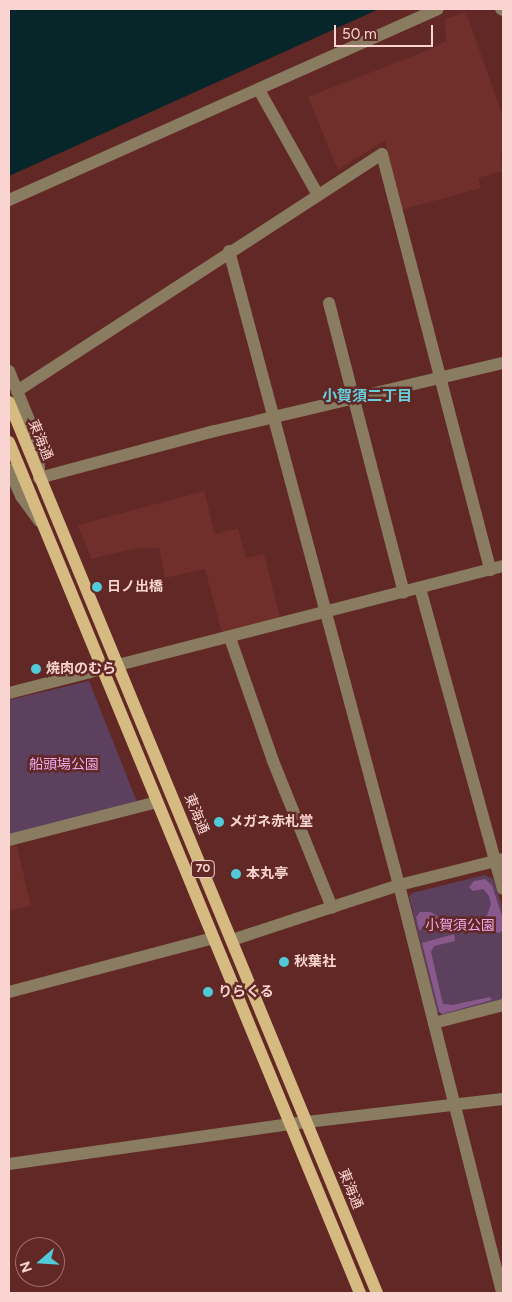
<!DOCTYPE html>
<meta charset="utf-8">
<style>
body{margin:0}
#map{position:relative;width:512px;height:1302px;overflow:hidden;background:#612825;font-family:Figtree,"Noto Sans JP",sans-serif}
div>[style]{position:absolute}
.built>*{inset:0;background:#702f2b}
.green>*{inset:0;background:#5c405d}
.forest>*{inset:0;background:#88598a}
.water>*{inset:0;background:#06262a}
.minor>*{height:12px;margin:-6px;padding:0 6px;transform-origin:6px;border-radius:6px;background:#897c61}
.major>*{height:12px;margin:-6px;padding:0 6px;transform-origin:6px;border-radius:6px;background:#d5ba82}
.dots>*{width:14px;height:14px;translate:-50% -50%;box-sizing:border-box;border:2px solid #612825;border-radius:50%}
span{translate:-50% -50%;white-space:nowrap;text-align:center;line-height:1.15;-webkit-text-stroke:5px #612825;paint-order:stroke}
.shield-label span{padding:1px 4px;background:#612825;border:1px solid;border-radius:4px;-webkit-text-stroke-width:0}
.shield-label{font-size:12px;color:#f9d4d0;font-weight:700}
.street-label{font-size:14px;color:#f9d4d0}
.poi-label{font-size:14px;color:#f9d4d0;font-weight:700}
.left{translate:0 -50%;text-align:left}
.park-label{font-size:14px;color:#eda8f0}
.neighbourhood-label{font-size:15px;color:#66d1dd;font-weight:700}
.frame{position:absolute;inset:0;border:10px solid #f9d4d0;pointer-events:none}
.north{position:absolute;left:15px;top:1237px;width:50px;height:50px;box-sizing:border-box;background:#612825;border:1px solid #9e6d69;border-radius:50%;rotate:251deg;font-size:14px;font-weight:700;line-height:20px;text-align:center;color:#f9d4d0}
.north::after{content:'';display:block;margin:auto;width:18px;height:22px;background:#52cbd8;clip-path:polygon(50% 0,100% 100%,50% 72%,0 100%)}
.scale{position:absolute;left:334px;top:25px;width:99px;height:22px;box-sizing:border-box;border:2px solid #f9d4d0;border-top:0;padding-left:6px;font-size:15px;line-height:18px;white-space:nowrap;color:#f9d4d0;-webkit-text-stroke:4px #612825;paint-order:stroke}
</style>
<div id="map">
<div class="built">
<i style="clip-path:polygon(466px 12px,503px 117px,503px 153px,500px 155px,503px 171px,478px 178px,481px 188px,401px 210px,385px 140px,338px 170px,308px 97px,433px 48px,446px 41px,445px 19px)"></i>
<i style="clip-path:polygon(204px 491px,215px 534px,238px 528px,246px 558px,264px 554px,280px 618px,222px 633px,205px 569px,165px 578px,159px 548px,137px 548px,91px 559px,78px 525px)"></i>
<i style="clip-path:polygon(16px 842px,31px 906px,9px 911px,9px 844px)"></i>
</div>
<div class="green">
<i style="clip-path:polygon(89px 681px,137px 802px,9px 835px,9px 700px)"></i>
<i style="clip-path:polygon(485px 875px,493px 879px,503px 909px,503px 1000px,443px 1015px,437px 1012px,409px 897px,412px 893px)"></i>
</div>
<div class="forest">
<i style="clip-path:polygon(485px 879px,492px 885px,503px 919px,503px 931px,498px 933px,494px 931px,494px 919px,486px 918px,491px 904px,489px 896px,483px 889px,473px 891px,469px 887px,474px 881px)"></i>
<i style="clip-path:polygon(420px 912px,431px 912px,448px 923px,419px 930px,416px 917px)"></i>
<i style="clip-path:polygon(454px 934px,455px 941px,434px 946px,431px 952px,443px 1004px,452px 1005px,490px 997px,492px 1000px,442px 1014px,439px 1011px,422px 943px)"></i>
</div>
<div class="water">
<i style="clip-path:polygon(9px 9px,379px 9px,9px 176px)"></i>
</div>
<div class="minor">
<i style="left:501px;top:9px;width:2px;rotate:27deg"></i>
<i style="left:259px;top:90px;width:120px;rotate:60.7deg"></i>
<i style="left:9px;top:200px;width:469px;rotate:-24deg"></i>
<i style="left:229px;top:251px;width:656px;rotate:74.99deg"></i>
<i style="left:399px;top:885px;width:421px;rotate:75.8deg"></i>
<i style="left:329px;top:303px;width:299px;rotate:75.5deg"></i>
<i style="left:9px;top:371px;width:77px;rotate:67.8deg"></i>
<i style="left:38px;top:442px;width:36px;rotate:88deg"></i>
<i style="left:39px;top:478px;width:182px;rotate:-15deg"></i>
<i style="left:215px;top:431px;width:296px;rotate:-13.3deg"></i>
<i style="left:17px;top:391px;width:435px;rotate:-33deg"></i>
<i style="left:382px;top:154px;width:430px;rotate:75.4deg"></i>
<i style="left:9px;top:469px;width:30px;rotate:66deg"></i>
<i style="left:21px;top:496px;width:31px;rotate:54deg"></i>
<i style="left:420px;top:588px;width:312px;rotate:74.6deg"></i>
<i style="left:230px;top:638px;width:130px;rotate:70.7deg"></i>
<i style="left:273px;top:761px;width:158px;rotate:68.1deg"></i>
<i style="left:9px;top:693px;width:510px;rotate:-14.42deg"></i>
<i style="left:9px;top:840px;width:153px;rotate:-14.4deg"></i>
<i style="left:232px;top:940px;width:176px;rotate:-18.2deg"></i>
<i style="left:399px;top:885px;width:107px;rotate:-14deg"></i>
<i style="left:9px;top:992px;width:211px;rotate:-14.8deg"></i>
<i style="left:434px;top:1023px;width:71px;rotate:-14.6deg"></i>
<i style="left:9px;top:1164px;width:284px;rotate:-8.1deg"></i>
<i style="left:290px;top:1124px;width:214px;rotate:-6.7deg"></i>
</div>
<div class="major">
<i style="left:9px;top:402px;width:964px;rotate:67.56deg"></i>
<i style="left:9px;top:442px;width:921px;rotate:67.59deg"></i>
</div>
<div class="dots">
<i style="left:97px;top:587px;background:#52cbd8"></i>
<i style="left:36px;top:669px;background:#52cbd8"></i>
<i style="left:219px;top:822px;background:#52cbd8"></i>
<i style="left:236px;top:874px;background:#52cbd8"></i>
<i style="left:284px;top:962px;background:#52cbd8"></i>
<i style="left:208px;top:992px;background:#52cbd8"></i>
</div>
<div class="shield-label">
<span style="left:203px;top:869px">70</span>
</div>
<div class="street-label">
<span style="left:40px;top:440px;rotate:68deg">東海通</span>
<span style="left:196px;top:814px;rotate:68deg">東海通</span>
<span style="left:350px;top:1189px;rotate:68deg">東海通</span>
</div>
<div class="poi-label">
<span class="left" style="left:107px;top:587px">日ノ出橋</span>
<span class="left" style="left:46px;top:669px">焼肉のむら</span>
<span class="left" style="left:229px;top:822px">メガネ赤札堂</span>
<span class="left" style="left:246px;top:874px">本丸亭</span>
<span class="left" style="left:294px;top:962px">秋葉社</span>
<span class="left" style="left:218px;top:992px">りらくる</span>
</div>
<div class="park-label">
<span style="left:64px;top:765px">船頭場公園</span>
<span style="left:460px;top:926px">小賀須公園</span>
</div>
<div class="neighbourhood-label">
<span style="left:367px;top:397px">小賀須二丁目</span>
</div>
<div class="frame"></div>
<div class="north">N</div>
<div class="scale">50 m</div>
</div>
